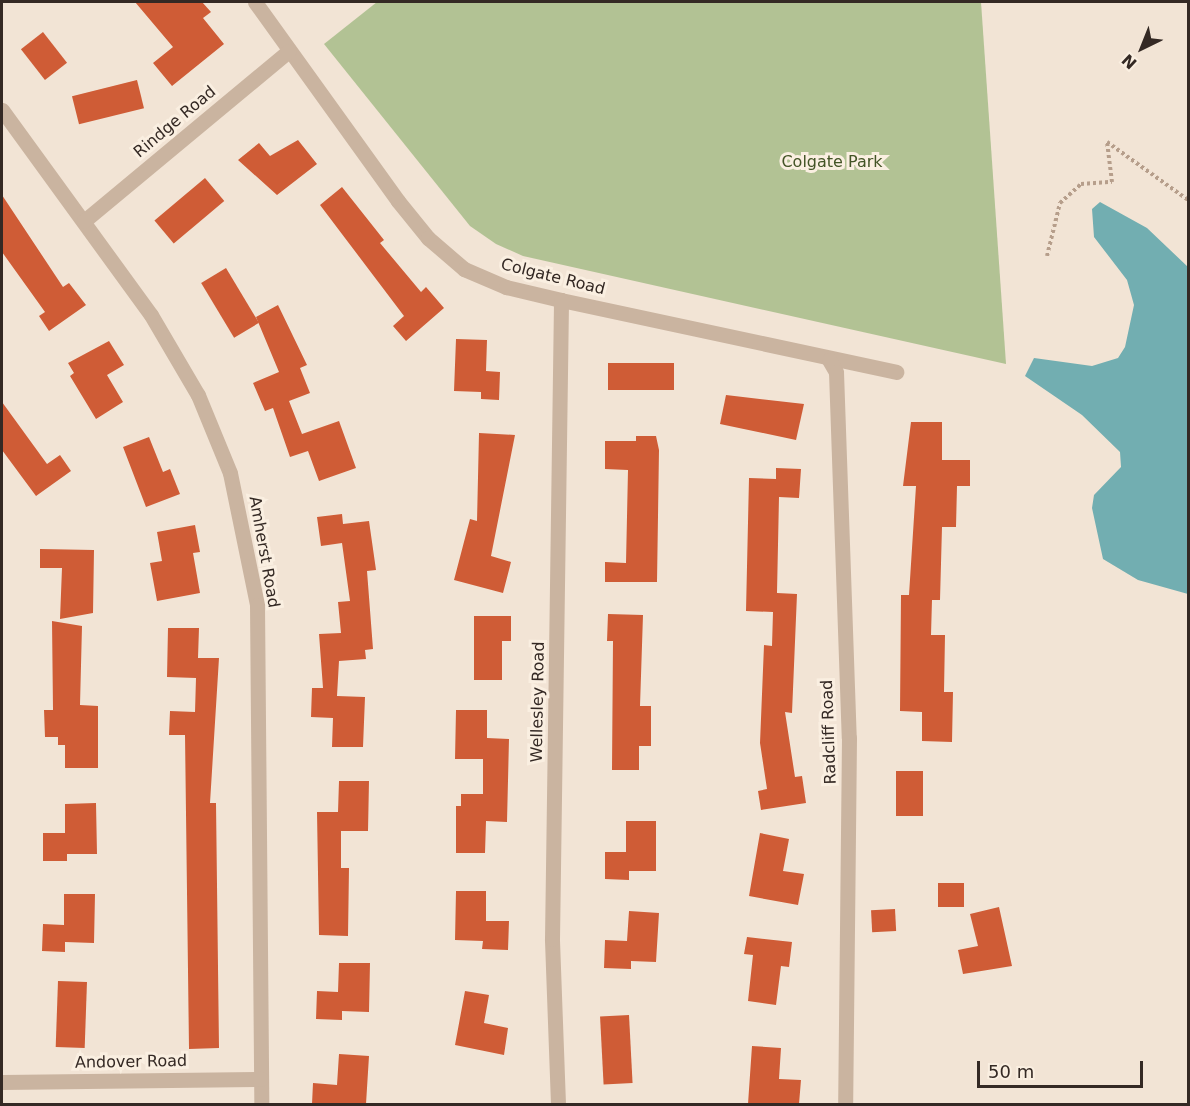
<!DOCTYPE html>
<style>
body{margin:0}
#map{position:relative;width:1190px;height:1106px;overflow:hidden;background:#f2e4d5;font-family:"DejaVu Sans",sans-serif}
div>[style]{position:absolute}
.green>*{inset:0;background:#b2c294}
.water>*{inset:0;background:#72aeb1}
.building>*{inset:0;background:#cf5c36;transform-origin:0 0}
.path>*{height:4px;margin-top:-2px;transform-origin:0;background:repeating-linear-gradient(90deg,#b69e8b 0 3px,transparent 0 6px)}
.minor>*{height:15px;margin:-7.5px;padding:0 7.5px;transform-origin:7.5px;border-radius:7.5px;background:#cab4a0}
span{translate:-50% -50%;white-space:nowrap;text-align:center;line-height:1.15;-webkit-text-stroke:6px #faefe1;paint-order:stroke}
.street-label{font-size:16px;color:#342924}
.park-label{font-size:16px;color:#435426}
.frame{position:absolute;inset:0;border:3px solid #342924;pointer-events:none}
.north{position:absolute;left:1112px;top:18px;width:60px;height:60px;-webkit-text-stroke:4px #faefe1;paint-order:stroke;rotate:223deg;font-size:16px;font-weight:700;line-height:24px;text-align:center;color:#342924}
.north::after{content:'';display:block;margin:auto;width:21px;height:27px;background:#342924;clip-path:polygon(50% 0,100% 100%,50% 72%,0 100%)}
.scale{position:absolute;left:977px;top:1061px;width:166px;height:27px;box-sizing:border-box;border:3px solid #342924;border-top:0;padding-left:8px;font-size:18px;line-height:21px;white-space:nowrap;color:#342924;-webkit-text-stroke:4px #faefe1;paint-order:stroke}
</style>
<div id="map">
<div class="green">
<i style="clip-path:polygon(377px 2px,981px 2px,1006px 364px,523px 256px,496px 244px,470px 226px,324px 44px)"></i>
</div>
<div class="water">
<i style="clip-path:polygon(1100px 202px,1147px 228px,1188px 267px,1188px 594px,1138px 580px,1103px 559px,1092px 508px,1094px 495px,1121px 467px,1120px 452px,1082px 415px,1025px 376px,1034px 358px,1092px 366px,1118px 358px,1125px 347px,1134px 305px,1127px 280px,1094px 237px,1092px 209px)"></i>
</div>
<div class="building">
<i style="clip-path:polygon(135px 2px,202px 2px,211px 12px,203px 18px,224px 44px,172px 86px,153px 63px,173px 47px)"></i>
<i style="left:43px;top:32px;width:39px;height:28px;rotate:52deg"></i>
<i style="left:137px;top:80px;width:29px;height:67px;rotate:76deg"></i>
<i style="clip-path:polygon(298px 140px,317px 164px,277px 195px,238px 160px,259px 143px,270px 156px)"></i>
<i style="left:205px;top:178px;width:30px;height:66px;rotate:50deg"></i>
<i style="clip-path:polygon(342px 187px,384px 240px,380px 243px,421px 292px,426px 287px,444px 308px,406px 341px,393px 326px,404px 316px,320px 205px)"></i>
<i style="clip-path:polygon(2px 195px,63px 287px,69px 283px,86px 305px,49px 331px,39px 316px,45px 312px,2px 252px)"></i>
<i style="left:226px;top:268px;width:64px;height:29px;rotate:59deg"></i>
<i style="clip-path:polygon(278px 305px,307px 365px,300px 368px,310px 393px,289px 401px,302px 434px,339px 421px,356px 468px,319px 481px,308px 451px,290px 457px,273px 408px,265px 411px,253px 383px,279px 372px,256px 317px)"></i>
<i style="clip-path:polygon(456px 339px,487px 340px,486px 371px,500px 372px,499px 400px,481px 399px,481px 392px,454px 391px)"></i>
<i style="clip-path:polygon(109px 341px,124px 365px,107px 375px,123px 402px,96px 419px,70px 376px,74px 373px,68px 363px)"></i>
<i style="left:674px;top:363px;width:27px;height:66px;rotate:90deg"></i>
<i style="clip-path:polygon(726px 395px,804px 404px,796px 440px,720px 424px)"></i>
<i style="clip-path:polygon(2px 402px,47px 464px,60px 455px,71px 471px,36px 496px,2px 450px)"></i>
<i style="clip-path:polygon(911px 422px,942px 422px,942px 460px,970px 460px,970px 486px,957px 486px,956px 527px,942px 527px,940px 600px,932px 600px,931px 635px,945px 635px,944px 692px,953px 692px,952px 742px,922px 741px,922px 712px,900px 711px,901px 595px,909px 595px,916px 486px,903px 486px)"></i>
<i style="clip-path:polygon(479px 433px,515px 435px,491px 556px,511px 562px,503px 593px,454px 580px,470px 519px,477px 521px)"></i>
<i style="clip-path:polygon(636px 436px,656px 436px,659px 450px,657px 582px,605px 582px,605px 562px,626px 563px,628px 470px,605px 469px,605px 441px,636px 441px)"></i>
<i style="clip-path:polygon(149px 437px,163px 472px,170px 469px,180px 494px,146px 507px,123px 447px)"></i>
<i style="clip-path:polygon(776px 468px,801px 469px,799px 498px,779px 497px,777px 593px,797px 594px,792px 713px,785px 712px,795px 777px,802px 776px,806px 803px,761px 810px,758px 791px,767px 789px,760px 743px,764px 645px,772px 646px,773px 612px,746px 611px,749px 478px,776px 479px)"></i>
<i style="clip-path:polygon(342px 514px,343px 524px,369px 521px,376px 570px,367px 571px,373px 649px,365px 650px,366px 659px,339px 661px,337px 696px,365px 697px,363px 747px,332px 747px,333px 718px,311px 717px,312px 688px,323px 688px,319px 634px,341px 633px,338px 602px,350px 601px,342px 543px,321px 546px,317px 517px)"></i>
<i style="clip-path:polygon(195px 525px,200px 552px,193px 553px,200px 593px,157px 601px,150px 563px,162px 561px,157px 532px)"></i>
<i style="clip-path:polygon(40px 549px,94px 550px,93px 613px,60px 619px,62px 568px,40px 568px)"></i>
<i style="clip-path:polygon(608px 614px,643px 615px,640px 706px,651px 706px,651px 746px,639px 746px,639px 770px,612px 770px,613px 641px,607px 641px)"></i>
<i style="clip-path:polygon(474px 616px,511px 616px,511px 641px,502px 641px,502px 680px,474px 680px)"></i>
<i style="clip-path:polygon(52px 621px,82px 626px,80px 705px,98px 706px,98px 768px,65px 768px,65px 745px,58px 745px,58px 737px,45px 737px,44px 710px,53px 710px)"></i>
<i style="clip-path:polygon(168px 628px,199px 628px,198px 658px,219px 658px,210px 803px,216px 803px,219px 1048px,189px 1049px,185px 735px,169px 735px,170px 711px,195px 712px,196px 678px,167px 677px)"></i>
<i style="clip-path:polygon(456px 710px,487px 710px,487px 738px,509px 739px,507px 822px,486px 821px,485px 853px,456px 853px,456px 806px,461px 806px,461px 794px,483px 794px,483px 759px,455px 759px)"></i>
<i style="left:896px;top:771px;width:27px;height:45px"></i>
<i style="clip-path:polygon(339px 781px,369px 781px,368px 831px,341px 831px,341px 868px,349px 868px,348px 936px,319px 935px,317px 812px,338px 812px)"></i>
<i style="clip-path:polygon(96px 803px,97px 854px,67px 854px,67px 861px,43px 861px,43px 833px,65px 833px,65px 804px)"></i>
<i style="clip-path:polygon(626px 821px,656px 821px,656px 871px,629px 871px,629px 880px,605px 879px,605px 852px,626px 852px)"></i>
<i style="clip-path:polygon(760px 833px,789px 839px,783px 871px,804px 874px,798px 905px,749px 896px)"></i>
<i style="left:938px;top:883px;width:26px;height:24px"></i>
<i style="clip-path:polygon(456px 891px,486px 891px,486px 921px,509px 921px,508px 950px,482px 949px,483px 941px,455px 940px)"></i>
<i style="clip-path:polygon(64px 894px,95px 894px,94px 943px,65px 942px,65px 952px,42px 951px,43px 924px,64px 925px)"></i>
<i style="clip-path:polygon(999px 907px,1012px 966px,963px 974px,958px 950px,978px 946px,970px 914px)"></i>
<i style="left:895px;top:909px;width:22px;height:24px;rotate:87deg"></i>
<i style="clip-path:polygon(629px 911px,659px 913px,656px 962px,631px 961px,631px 969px,604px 968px,605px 940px,627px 941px)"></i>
<i style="clip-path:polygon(747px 937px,792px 942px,789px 967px,781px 966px,776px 1005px,748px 1001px,753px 955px,744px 954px)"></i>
<i style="clip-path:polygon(339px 963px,370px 963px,369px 1012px,342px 1011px,342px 1020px,316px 1019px,317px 991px,338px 992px)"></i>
<i style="left:58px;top:981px;width:29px;height:66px;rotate:2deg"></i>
<i style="clip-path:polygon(465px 991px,489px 995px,484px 1023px,508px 1028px,504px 1055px,455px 1045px)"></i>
<i style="left:629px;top:1015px;width:68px;height:29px;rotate:87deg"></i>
<i style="clip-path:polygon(752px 1046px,781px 1048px,779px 1079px,801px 1080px,799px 1104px,748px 1104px)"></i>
<i style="clip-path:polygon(339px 1054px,369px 1056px,366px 1104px,312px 1104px,313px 1083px,337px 1085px)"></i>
</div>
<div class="path">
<i style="left:1047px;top:256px;width:55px;rotate:-76.2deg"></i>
<i style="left:1060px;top:203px;width:28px;rotate:-42deg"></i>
<i style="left:1081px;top:184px;width:31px;rotate:-4deg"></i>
<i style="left:1112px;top:182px;width:40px;rotate:-97.1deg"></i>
<i style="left:1107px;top:142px;width:100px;rotate:35.6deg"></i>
</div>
<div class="minor">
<i style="left:255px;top:2px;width:245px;rotate:54.3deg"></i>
<i style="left:398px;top:201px;width:48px;rotate:51deg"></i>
<i style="left:428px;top:238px;width:48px;rotate:40.7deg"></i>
<i style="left:464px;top:269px;width:46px;rotate:23.2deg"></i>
<i style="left:506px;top:287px;width:57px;rotate:13.3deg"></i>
<i style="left:561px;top:300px;width:343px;rotate:12.1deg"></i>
<i style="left:2px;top:110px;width:253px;rotate:54deg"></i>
<i style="left:151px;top:315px;width:93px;rotate:59.6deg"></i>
<i style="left:198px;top:395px;width:84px;rotate:67.7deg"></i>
<i style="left:230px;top:473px;width:135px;rotate:78.4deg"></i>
<i style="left:257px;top:605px;width:499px;rotate:89.5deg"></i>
<i style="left:84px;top:221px;width:266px;rotate:-39.7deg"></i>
<i style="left:829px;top:360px;width:14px;rotate:60deg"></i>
<i style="left:836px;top:372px;width:366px;rotate:88deg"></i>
<i style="left:849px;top:738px;width:366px;rotate:90.6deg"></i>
<i style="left:2px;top:1082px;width:259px;rotate:-0.7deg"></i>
<i style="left:558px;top:1104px;width:165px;rotate:-92.1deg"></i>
<i style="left:552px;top:939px;width:639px;rotate:-89.19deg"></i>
</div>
<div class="street-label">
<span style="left:175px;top:122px;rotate:-40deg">Rindge Road</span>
<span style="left:553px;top:277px;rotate:14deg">Colgate Road</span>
<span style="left:264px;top:552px;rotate:80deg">Amherst Road</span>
<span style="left:538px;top:702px;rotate:-89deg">Wellesley Road</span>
<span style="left:829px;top:732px;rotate:-92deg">Radcliff Road</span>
<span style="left:131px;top:1062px;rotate:-1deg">Andover Road</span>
</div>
<div class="park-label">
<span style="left:832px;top:162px">Colgate Park</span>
</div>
<div class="frame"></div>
<div class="north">N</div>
<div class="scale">50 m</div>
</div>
